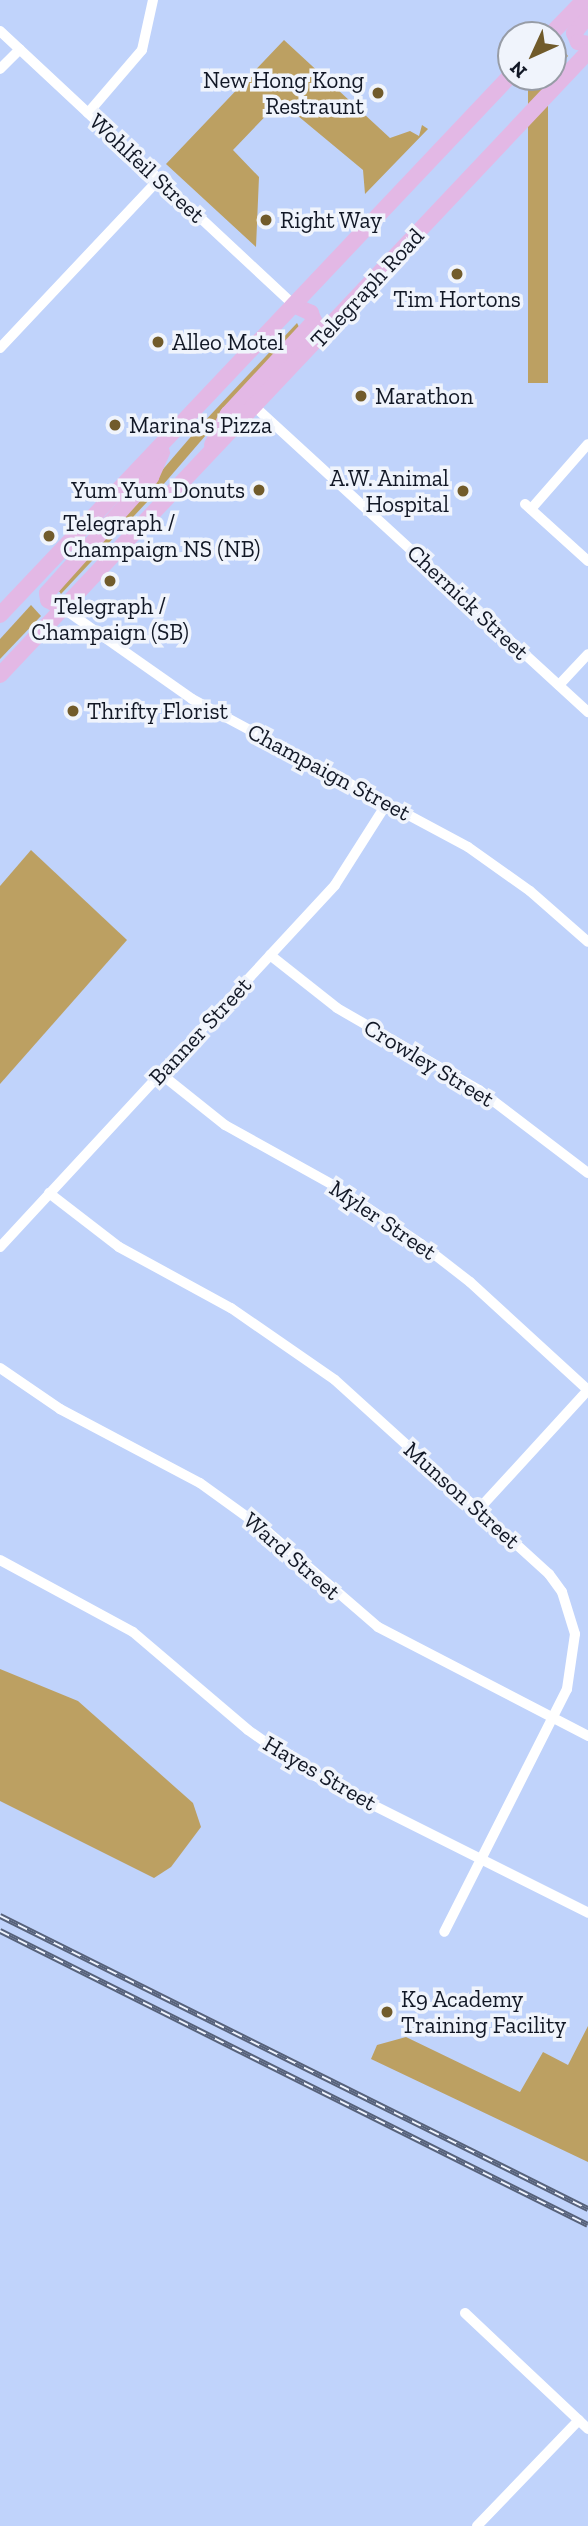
<!DOCTYPE html>
<style>
body{margin:0}
#map{position:relative;width:588px;height:2526px;overflow:hidden;background:#c0d3fb;font-family:"Zilla Slab",serif}
div>[style]{position:absolute}
.green>*{inset:0;background:#bca062;transform-origin:0 0}
.minor>*{height:10px;margin:-5px;padding:0 5px;transform-origin:5px;border-radius:5px;background:#fff}
.primary>*{height:16px;margin:-8px;padding:0 8px;transform-origin:8px;border-radius:8px;background:#e3b8e5}
.rail>*{height:6px;margin-top:-3px;transform-origin:0;background:repeating-linear-gradient(90deg,#f0f4fc 0 10px,#57627a 0 20px);box-sizing:border-box;border-block:2px solid #57627a}
.dots>*{width:19px;height:19px;translate:-50% -50%;box-sizing:border-box;border:4px solid #f0f4fc;border-radius:50%}
span{translate:-50% -50%;white-space:nowrap;text-align:center;line-height:1.15;-webkit-text-stroke:7px #f0f4fc;paint-order:stroke}
.poi-label{font-size:23px;color:#121826}
.right{translate:-100% -50%;text-align:right}
.left{translate:0 -50%;text-align:left}
.street-label{font-size:23px;color:#121826}
.north{position:absolute;left:497px;top:21px;width:70px;height:70px;box-sizing:border-box;background:#f0f4fc;border:2px solid #979ca6;border-radius:50%;rotate:225deg;font-size:19px;font-weight:700;line-height:28px;text-align:center;color:#121826}
.north::after{content:'';display:block;margin:auto;width:24px;height:32px;background:#715b2b;clip-path:polygon(50% 0,100% 100%,50% 72%,0 100%)}
</style>
<div id="map">
<div class="green">
<i style="clip-path:polygon(284px 40px,390px 138px,410px 131px,419px 136px,422px 125px,428px 129px,365px 194px,363px 170px,280px 101px,233px 150px,259px 177px,256px 247px,166px 164px)"></i>
<i style="clip-path:polygon(559px 45px,568px 56px,553px 72px,553px 51px)"></i>
<i style="left:528px;top:77px;width:20px;height:306px"></i>
<i style="clip-path:polygon(297px 323px,299px 327px,162px 486px,61px 594px,59px 591px,200px 426px)"></i>
<i style="clip-path:polygon(31px 605px,41px 616px,0 659px,0 639px)"></i>
<i style="clip-path:polygon(31px 850px,127px 940px,0 1084px,0 886px)"></i>
<i style="clip-path:polygon(0 1669px,78px 1701px,193px 1803px,201px 1827px,171px 1867px,154px 1878px,0 1801px)"></i>
<i style="clip-path:polygon(588px 2026px,588px 2162px,371px 2059px,377px 2045px,406px 2037px,520px 2092px,543px 2052px,568px 2065px)"></i>
</div>
<div class="minor">
<i style="left:0;top:31px;width:402px;rotate:43deg"></i>
<i style="left:0;top:69px;width:28px;rotate:-45deg"></i>
<i style="left:88px;top:113px;width:83px;rotate:-49.4deg"></i>
<i style="left:142px;top:50px;width:51px;rotate:-77.6deg"></i>
<i style="left:0;top:348px;width:232px;rotate:-46.7deg"></i>
<i style="left:255px;top:407px;width:452px;rotate:42.5deg"></i>
<i style="left:525px;top:504px;width:85px;rotate:42.1deg"></i>
<i style="left:531px;top:509px;width:86px;rotate:-48.8deg"></i>
<i style="left:64px;top:609px;width:156px;rotate:35.1deg"></i>
<i style="left:192px;top:699px;width:313px;rotate:28.2deg"></i>
<i style="left:468px;top:847px;width:76px;rotate:35.4deg"></i>
<i style="left:530px;top:891px;width:77px;rotate:41.3deg"></i>
<i style="left:559px;top:685px;width:42px;rotate:-46.9deg"></i>
<i style="left:270px;top:955px;width:85px;rotate:38.3deg"></i>
<i style="left:337px;top:1008px;width:164px;rotate:30deg"></i>
<i style="left:479px;top:1090px;width:137px;rotate:37.3deg"></i>
<i style="left:161px;top:1074px;width:82px;rotate:38.6deg"></i>
<i style="left:225px;top:1125px;width:129px;rotate:29.1deg"></i>
<i style="left:338px;top:1188px;width:100px;rotate:34deg"></i>
<i style="left:421px;top:1244px;width:62px;rotate:37.8deg"></i>
<i style="left:470px;top:1282px;width:160px;rotate:42.5deg"></i>
<i style="left:588px;top:1390px;width:161px;rotate:132.5deg"></i>
<i style="left:49px;top:1193px;width:88px;rotate:37.6deg"></i>
<i style="left:119px;top:1247px;width:128px;rotate:28.6deg"></i>
<i style="left:231px;top:1308px;width:126px;rotate:34.7deg"></i>
<i style="left:335px;top:1380px;width:289px;rotate:42.2deg"></i>
<i style="left:549px;top:1574px;width:22px;rotate:54deg"></i>
<i style="left:562px;top:1592px;width:44px;rotate:72.8deg"></i>
<i style="left:575px;top:1634px;width:56px;rotate:98.3deg"></i>
<i style="left:567px;top:1689px;width:272px;rotate:116.8deg"></i>
<i style="left:0;top:1247px;width:493px;rotate:-47.2deg"></i>
<i style="left:335px;top:885px;width:97px;rotate:-57.6deg"></i>
<i style="left:0;top:1368px;width:73px;rotate:34.3deg"></i>
<i style="left:60px;top:1409px;width:158px;rotate:27.9deg"></i>
<i style="left:200px;top:1483px;width:84px;rotate:35.8deg"></i>
<i style="left:268px;top:1532px;width:145px;rotate:40.8deg"></i>
<i style="left:378px;top:1627px;width:237px;rotate:27.4deg"></i>
<i style="left:0;top:1560px;width:151px;rotate:28.4deg"></i>
<i style="left:133px;top:1632px;width:151px;rotate:40.4deg"></i>
<i style="left:248px;top:1730px;width:77px;rotate:34.9deg"></i>
<i style="left:311px;top:1774px;width:310px;rotate:26.6deg"></i>
<i style="left:465px;top:2313px;width:169px;rotate:43.3deg"></i>
<i style="left:477px;top:2526px;width:147px;rotate:-46.1deg"></i>
</div>
<div class="primary">
<i style="left:588px;top:16px;width:22px;rotate:129deg"></i>
<i style="left:574px;top:33px;width:10px;rotate:66deg"></i>
<i style="left:578px;top:42px;width:10px;rotate:11deg"></i>
<i style="left:550px;top:35px;width:49px;rotate:-45.8deg"></i>
<i style="left:212px;top:445px;width:35px;rotate:-63deg"></i>
<i style="left:228px;top:414px;width:127px;rotate:-47.2deg"></i>
<i style="left:314px;top:321px;width:9px;rotate:-111deg"></i>
<i style="left:311px;top:313px;width:19px;rotate:-155deg"></i>
<i style="left:64px;top:609px;width:18px;rotate:-151deg"></i>
<i style="left:48px;top:600px;width:7px;rotate:-98deg"></i>
<i style="left:47px;top:593px;width:156px;rotate:-48.1deg"></i>
<i style="left:151px;top:477px;width:27px;rotate:-66deg"></i>
<i style="left:0;top:615px;width:743px;rotate:-46.58deg"></i>
<i style="left:0;top:675px;width:857px;rotate:-46.66deg"></i>
</div>
<div class="rail">
<i style="left:0;top:1916px;width:657px;rotate:26.49deg"></i>
<i style="left:0;top:1931px;width:657px;rotate:26.57deg"></i>
</div>
<div class="dots">
<i style="left:378px;top:93px;background:#715b2b"></i>
<i style="left:266px;top:220px;background:#715b2b"></i>
<i style="left:457px;top:274px;background:#715b2b"></i>
<i style="left:158px;top:342px;background:#715b2b"></i>
<i style="left:361px;top:396px;background:#715b2b"></i>
<i style="left:115px;top:425px;background:#715b2b"></i>
<i style="left:259px;top:490px;background:#715b2b"></i>
<i style="left:463px;top:491px;background:#715b2b"></i>
<i style="left:49px;top:536px;background:#715b2b"></i>
<i style="left:110px;top:581px;background:#715b2b"></i>
<i style="left:73px;top:711px;background:#715b2b"></i>
<i style="left:387px;top:2012px;background:#715b2b"></i>
</div>
<div class="poi-label">
<span class="right" style="left:364px;top:93px">New Hong Kong<br>Restraunt</span>
<span class="left" style="left:280px;top:220px">Right Way</span>
<span style="left:457px;top:299px">Tim Hortons</span>
<span class="left" style="left:172px;top:342px">Alleo Motel</span>
<span class="left" style="left:375px;top:396px">Marathon</span>
<span class="left" style="left:129px;top:425px">Marina's Pizza</span>
<span class="right" style="left:449px;top:491px">A.W. Animal<br>Hospital</span>
<span class="right" style="left:245px;top:490px">Yum Yum Donuts</span>
<span class="left" style="left:63px;top:536px">Telegraph /<br>Champaign NS (NB)</span>
<span style="left:110px;top:619px">Telegraph /<br>Champaign (SB)</span>
<span class="left" style="left:87px;top:711px">Thrifty Florist</span>
<span class="left" style="left:401px;top:2012px">K9 Academy<br>Training Facility</span>
</div>
<div class="street-label">
<span style="left:147px;top:168px;rotate:43deg">Wohlfeil Street</span>
<span style="left:367px;top:288px;rotate:-47deg">Telegraph Road</span>
<span style="left:468px;top:602px;rotate:43deg">Chernick Street</span>
<span style="left:329px;top:772px;rotate:28deg">Champaign Street</span>
<span style="left:200px;top:1031px;rotate:-47deg">Banner Street</span>
<span style="left:429px;top:1063px;rotate:31deg">Crowley Street</span>
<span style="left:383px;top:1220px;rotate:34deg">Myler Street</span>
<span style="left:462px;top:1495px;rotate:42deg">Munson Street</span>
<span style="left:292px;top:1556px;rotate:41deg">Ward Street</span>
<span style="left:320px;top:1773px;rotate:30deg">Hayes Street</span>
</div>
<div class="north">N</div>
</div>
